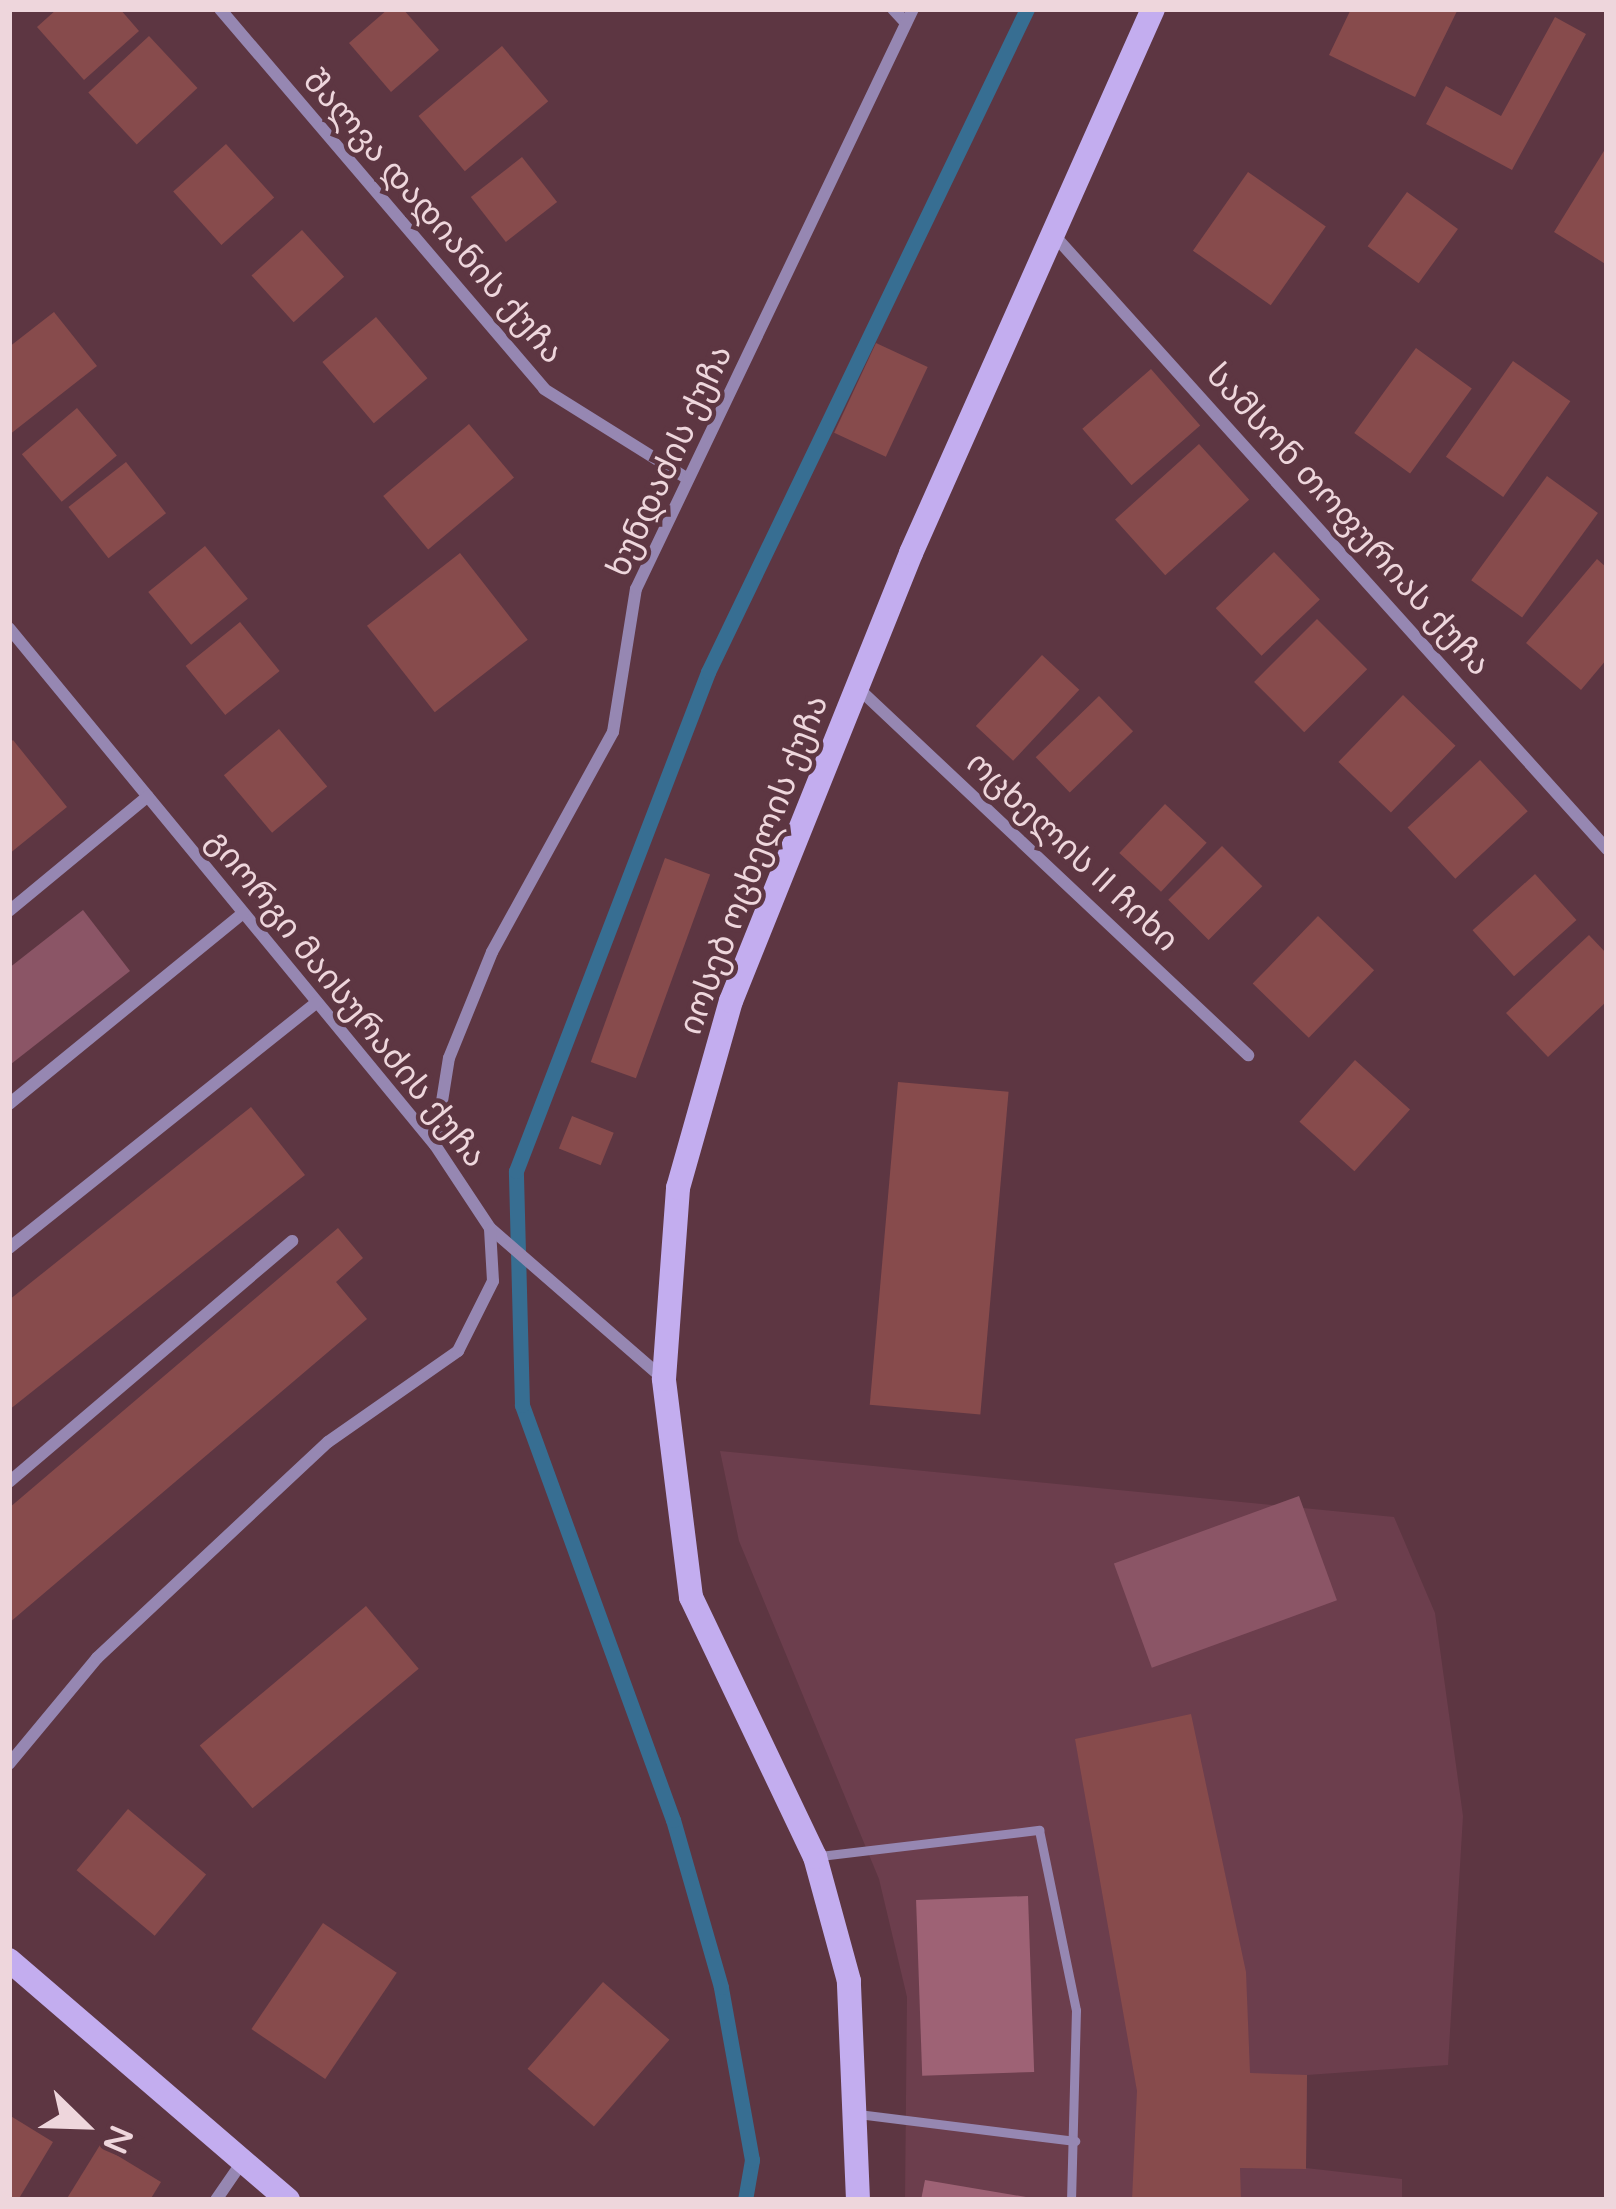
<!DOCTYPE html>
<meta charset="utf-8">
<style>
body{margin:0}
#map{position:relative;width:1616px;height:2209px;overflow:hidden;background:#5d3642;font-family:"Varela Round","Noto Sans Georgian",sans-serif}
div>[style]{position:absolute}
.built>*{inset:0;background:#6c3e4d}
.green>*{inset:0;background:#8b5566;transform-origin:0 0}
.forest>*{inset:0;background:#9e6275;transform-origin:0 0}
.stream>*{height:15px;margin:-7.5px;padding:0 7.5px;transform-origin:7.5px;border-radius:7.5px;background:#376e92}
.building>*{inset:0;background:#874b4c;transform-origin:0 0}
.lane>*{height:9px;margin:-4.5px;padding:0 4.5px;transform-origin:4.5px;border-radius:4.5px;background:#9687b2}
.street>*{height:12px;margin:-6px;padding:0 6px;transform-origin:6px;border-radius:6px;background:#9687b2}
.secondary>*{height:24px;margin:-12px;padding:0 12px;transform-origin:12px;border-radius:12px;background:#c3adef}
span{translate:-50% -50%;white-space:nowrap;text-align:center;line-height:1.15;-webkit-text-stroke:9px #5d3642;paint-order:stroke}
.street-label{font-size:33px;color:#eed6dc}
.frame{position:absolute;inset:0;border:12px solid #eed6dc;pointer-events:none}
.north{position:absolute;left:24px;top:2065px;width:120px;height:120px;-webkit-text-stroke:9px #5d3642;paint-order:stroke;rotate:113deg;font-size:33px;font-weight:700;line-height:48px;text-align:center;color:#eed6dc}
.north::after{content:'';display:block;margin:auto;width:42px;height:54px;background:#eed6dc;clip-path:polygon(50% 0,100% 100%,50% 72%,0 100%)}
</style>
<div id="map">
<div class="built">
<i style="clip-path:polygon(720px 1451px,1394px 1517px,1435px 1613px,1463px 1816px,1448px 2065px,1307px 2075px,1306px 2168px,1402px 2179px,1402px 2200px,905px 2200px,907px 1997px,879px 1879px,739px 1541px)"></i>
</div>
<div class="green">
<i style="clip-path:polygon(83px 910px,130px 971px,11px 1064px,9px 968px)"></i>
<i style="left:1299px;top:1496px;width:111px;height:197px;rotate:70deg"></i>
</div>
<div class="forest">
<i style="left:1028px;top:1896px;width:176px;height:112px;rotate:88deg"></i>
<i style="clip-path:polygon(925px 2180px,1026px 2197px,1025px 2200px,921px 2200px)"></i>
</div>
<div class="stream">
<i style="left:745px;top:2200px;width:41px;rotate:-80.1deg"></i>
<i style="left:752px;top:2160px;width:176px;rotate:-100.2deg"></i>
<i style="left:721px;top:1987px;width:174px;rotate:-106deg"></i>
<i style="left:673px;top:1820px;width:442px;rotate:-110deg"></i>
<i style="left:522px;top:1405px;width:234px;rotate:-91.5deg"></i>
<i style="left:516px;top:1171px;width:535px;rotate:-68.95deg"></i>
<i style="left:708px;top:672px;width:736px;rotate:-64.31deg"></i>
</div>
<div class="building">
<i style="clip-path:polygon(57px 9px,120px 9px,139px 31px,84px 80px,37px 27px)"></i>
<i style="clip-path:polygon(388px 9px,403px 9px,439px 50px,391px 92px,349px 43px)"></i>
<i style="clip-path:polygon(1351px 9px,1458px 9px,1415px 97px,1329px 55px)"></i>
<i style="clip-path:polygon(1555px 17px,1586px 34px,1512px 170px,1426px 124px,1446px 86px,1501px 116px)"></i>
<i style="left:149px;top:36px;width:71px;height:83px;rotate:47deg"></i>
<i style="left:502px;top:46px;width:72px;height:109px;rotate:50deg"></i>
<i style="left:226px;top:144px;width:72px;height:71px;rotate:48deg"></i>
<i style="clip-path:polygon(1607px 146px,1607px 265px,1554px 232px)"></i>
<i style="left:522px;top:157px;width:57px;height:65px;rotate:52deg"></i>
<i style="left:1248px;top:172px;width:95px;height:96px;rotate:35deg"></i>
<i style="left:1407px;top:192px;width:63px;height:67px;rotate:36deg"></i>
<i style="left:302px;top:230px;width:63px;height:68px;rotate:48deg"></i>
<i style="clip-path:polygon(54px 312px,97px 366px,9px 435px,9px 347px)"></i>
<i style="left:376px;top:317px;width:80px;height:70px;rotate:50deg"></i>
<i style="left:876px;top:343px;width:57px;height:99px;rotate:25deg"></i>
<i style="left:1416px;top:348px;width:69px;height:105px;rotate:36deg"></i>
<i style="left:1513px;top:361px;width:70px;height:117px;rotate:35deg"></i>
<i style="left:1151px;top:369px;width:75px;height:91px;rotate:49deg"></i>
<i style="left:77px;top:408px;width:62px;height:72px;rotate:50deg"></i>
<i style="left:469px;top:424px;width:70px;height:112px;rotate:50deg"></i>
<i style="left:1199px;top:444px;width:75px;height:113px;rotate:48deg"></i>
<i style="left:126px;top:462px;width:65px;height:73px;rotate:52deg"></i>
<i style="left:1547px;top:476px;width:63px;height:129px;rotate:36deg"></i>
<i style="left:205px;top:546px;width:68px;height:73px;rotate:51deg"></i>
<i style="left:1274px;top:552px;width:66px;height:81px;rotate:46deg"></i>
<i style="left:460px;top:553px;width:110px;height:118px;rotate:52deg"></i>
<i style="clip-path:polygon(1597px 559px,1607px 568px,1607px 659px,1581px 690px,1526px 643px)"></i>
<i style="left:1317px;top:619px;width:71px;height:89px;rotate:45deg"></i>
<i style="left:240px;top:622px;width:63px;height:70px;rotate:51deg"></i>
<i style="left:1042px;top:655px;width:51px;height:97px;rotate:43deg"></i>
<i style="left:1403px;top:695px;width:73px;height:93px;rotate:44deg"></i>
<i style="left:1099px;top:696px;width:49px;height:88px;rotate:46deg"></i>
<i style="left:279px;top:729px;width:75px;height:72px;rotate:50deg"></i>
<i style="clip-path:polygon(13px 740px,67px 807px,9px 854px,9px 743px)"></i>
<i style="left:1480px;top:760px;width:70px;height:99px;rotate:47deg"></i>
<i style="left:1165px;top:804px;width:57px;height:67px;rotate:43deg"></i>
<i style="left:1222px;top:846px;width:57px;height:76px;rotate:45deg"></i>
<i style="left:665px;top:858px;width:48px;height:217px;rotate:20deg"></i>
<i style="left:1535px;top:874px;width:62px;height:84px;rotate:48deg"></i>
<i style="left:1318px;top:916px;width:78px;height:94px;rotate:44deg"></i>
<i style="clip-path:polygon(1589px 935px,1607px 954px,1607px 1001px,1548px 1057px,1506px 1013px)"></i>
<i style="left:1355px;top:1060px;width:74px;height:83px;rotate:42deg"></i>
<i style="left:898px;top:1082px;width:111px;height:324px;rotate:5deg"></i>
<i style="clip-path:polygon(251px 1107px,305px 1175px,9px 1410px,9px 1300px)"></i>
<i style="left:572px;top:1116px;width:45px;height:35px;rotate:22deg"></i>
<i style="clip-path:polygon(338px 1228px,363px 1258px,336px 1282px,367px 1319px,9px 1623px,9px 1508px)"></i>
<i style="left:366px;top:1606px;width:82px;height:217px;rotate:50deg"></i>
<i style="clip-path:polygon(1191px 1714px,1246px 1972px,1250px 2073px,1307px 2075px,1306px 2169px,1240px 2168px,1241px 2200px,1132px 2200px,1137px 2091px,1075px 1739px)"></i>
<i style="left:128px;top:1809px;width:102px;height:80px;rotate:40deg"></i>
<i style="left:323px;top:1923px;width:89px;height:128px;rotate:34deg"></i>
<i style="left:603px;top:1982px;width:88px;height:115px;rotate:41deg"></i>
<i style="clip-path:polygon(9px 2115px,53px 2142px,18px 2200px,9px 2200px)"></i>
<i style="clip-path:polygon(100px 2145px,161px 2182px,150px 2200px,66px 2200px)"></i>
</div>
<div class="lane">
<i style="left:820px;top:1856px;width:221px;rotate:-6.8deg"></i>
<i style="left:1039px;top:1830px;width:184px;rotate:78.4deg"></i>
<i style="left:1076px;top:2010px;width:190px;rotate:91.5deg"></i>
<i style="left:858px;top:2114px;width:219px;rotate:7.1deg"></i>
</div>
<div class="street">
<i style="left:220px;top:9px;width:499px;rotate:49.5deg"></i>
<i style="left:544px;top:389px;width:166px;rotate:32deg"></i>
<i style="left:893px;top:9px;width:19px;rotate:47deg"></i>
<i style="left:1053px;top:234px;width:828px;rotate:47.99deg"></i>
<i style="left:9px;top:628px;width:670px;rotate:50.51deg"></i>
<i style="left:435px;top:1145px;width:100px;rotate:56.5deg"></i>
<i style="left:490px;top:1228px;width:230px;rotate:41deg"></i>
<i style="left:858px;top:688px;width:536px;rotate:43.26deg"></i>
<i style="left:9px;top:911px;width:180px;rotate:-39.6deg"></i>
<i style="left:9px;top:1104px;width:302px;rotate:-39.2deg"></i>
<i style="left:435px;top:1145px;width:88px;rotate:-80.9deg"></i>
<i style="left:449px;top:1058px;width:114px;rotate:-67.9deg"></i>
<i style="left:492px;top:952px;width:251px;rotate:-61.2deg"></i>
<i style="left:613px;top:732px;width:145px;rotate:-80.9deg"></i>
<i style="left:636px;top:589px;width:643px;rotate:-64.47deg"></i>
<i style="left:9px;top:1248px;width:394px;rotate:-38.6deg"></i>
<i style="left:9px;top:1482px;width:372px;rotate:-40.4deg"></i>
<i style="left:9px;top:1764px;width:138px;rotate:-50.3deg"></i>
<i style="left:97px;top:1658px;width:316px;rotate:-43.1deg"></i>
<i style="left:328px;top:1442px;width:159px;rotate:-35deg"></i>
<i style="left:458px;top:1351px;width:78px;rotate:-63.4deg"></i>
<i style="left:493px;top:1281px;width:52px;rotate:-93.3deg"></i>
<i style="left:216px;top:2200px;width:46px;rotate:-55.6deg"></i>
</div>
<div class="secondary">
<i style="left:9px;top:1960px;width:368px;rotate:40.7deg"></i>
<i style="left:858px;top:2200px;width:219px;rotate:-92.4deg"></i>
<i style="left:849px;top:1981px;width:129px;rotate:-105.3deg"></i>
<i style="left:815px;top:1857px;width:288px;rotate:-115.5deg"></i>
<i style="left:691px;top:1597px;width:220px;rotate:-97.1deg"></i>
<i style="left:664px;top:1379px;width:192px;rotate:-85.8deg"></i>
<i style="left:678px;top:1188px;width:194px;rotate:-74.2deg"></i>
<i style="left:731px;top:1001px;width:483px;rotate:-68.1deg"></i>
<i style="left:911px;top:553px;width:595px;rotate:-66.02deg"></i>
</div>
<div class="street-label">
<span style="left:433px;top:217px;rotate:49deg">შალვა დადიანის ქუჩა</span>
<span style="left:670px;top:461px;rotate:-65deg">ხუნდაძის ქუჩა</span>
<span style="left:1348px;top:520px;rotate:48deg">სამსონ თოფურიას ქუჩა</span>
<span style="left:1072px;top:852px;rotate:43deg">ოცხელის II ჩიხი</span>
<span style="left:754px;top:865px;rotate:-69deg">იოსებ ოცხელის ქუჩა</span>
<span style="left:346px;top:999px;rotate:51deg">გიორგი მაისურაძის ქუჩა</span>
</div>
<div class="frame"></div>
<div class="north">N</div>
</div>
